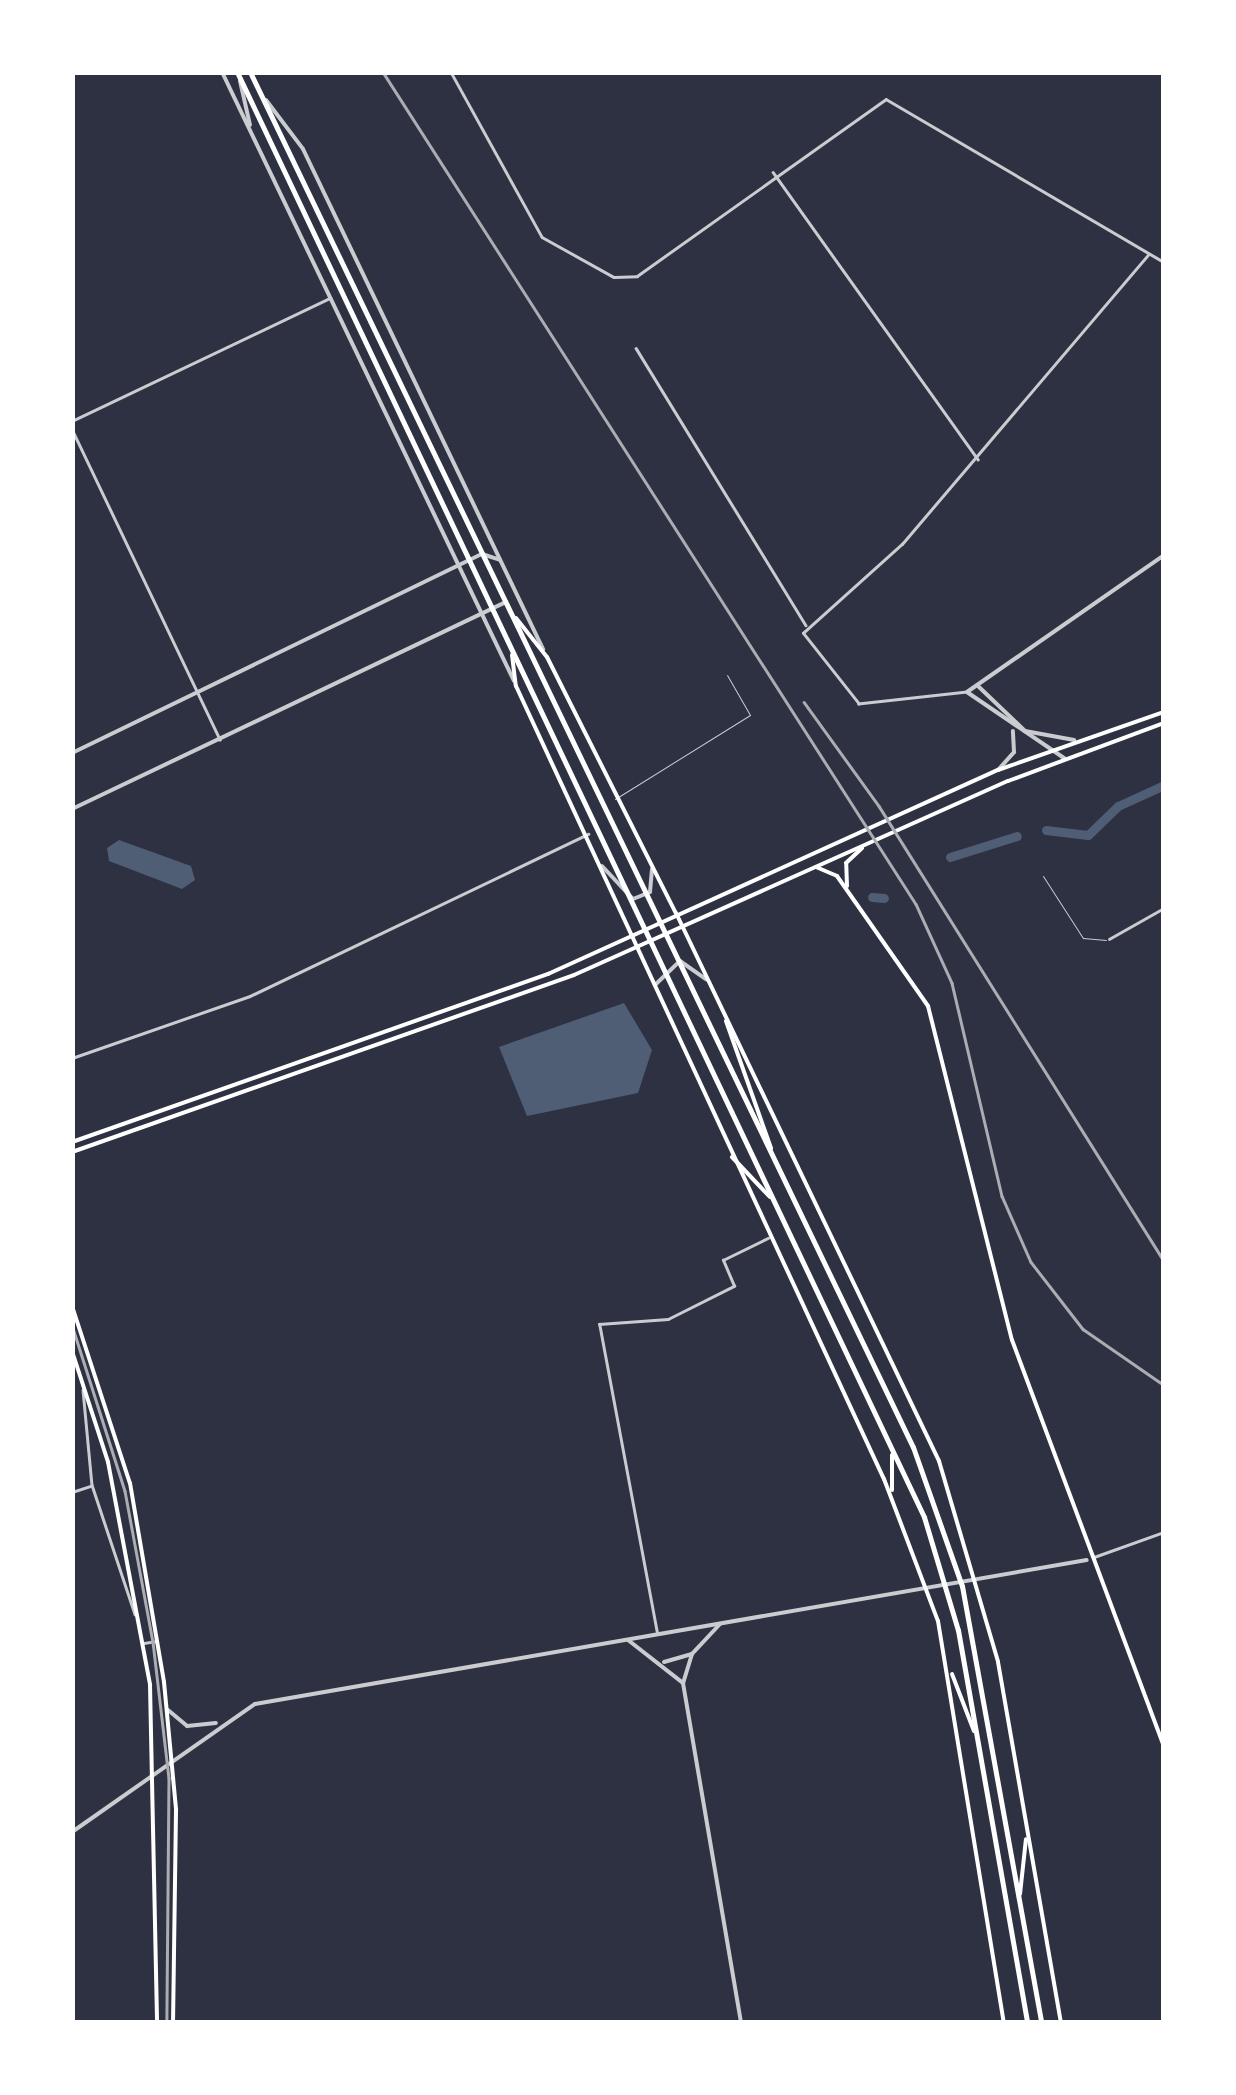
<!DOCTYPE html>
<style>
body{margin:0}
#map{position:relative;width:1236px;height:2095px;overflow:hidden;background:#2d3142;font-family:"DM Sans",sans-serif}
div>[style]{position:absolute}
.water>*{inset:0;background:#4f5d75}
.river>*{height:9px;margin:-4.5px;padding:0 4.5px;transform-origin:4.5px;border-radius:4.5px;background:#4f5d75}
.service>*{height:1px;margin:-0.5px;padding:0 0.5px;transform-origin:0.5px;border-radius:0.5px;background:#caccd0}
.minor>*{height:2.5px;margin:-1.25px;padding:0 1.25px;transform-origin:1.25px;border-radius:1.25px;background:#caccd0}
.tertiary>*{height:4px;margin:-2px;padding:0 2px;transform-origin:2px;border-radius:2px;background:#caccd0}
.secondary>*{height:4px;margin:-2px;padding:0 2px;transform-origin:2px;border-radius:2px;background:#fff}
.primary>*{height:5px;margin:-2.5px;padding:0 2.5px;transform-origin:2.5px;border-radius:2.5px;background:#fff}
.tram>*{height:2.5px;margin:-1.25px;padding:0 1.25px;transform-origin:1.25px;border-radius:1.25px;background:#abadb3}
.rail>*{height:2.5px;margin:-1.25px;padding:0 1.25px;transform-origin:1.25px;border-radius:1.25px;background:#abadb3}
span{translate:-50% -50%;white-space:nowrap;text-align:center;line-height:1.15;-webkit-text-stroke:8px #fff;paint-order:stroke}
.frame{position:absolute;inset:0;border:75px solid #fff;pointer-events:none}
</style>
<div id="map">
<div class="water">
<i style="clip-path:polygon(119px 840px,191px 866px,195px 880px,182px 889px,109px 861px,107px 848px)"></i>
<i style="clip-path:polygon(624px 1003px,652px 1050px,638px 1093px,527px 1116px,499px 1047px)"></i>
</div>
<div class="river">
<i style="left:1046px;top:830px;width:42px;rotate:6.8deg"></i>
<i style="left:1088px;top:835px;width:42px;rotate:-44deg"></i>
<i style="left:1118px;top:806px;width:51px;rotate:-24.5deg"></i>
<i style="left:950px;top:857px;width:70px;rotate:-17.4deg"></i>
<i style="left:872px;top:897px;width:12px;rotate:5deg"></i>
</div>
<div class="service">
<i style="left:615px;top:799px;width:159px;rotate:-31.9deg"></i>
<i style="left:750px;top:715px;width:46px;rotate:-119.9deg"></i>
<i style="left:1043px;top:876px;width:74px;rotate:57.2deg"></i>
<i style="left:1083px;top:938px;width:23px;rotate:5deg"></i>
</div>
<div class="minor">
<i style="left:451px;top:72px;width:188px;rotate:61.1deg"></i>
<i style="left:542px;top:237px;width:82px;rotate:29.1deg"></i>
<i style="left:614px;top:277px;width:23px;rotate:-2deg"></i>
<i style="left:637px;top:276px;width:305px;rotate:-35.4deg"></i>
<i style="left:886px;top:99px;width:322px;rotate:30.4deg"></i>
<i style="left:773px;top:172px;width:353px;rotate:54.5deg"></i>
<i style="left:636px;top:348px;width:325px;rotate:58.5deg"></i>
<i style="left:72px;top:421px;width:286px;rotate:-25.5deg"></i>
<i style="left:72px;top:429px;width:344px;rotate:64.5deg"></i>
<i style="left:967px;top:692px;width:109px;rotate:173.7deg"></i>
<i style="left:859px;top:704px;width:90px;rotate:-128.3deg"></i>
<i style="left:803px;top:633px;width:133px;rotate:-42deg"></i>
<i style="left:902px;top:544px;width:380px;rotate:-49.6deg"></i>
<i style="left:1109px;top:939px;width:63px;rotate:-29.4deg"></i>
<i style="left:72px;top:1058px;width:188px;rotate:-19.2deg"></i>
<i style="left:250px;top:996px;width:375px;rotate:-25.6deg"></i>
<i style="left:83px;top:1390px;width:95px;rotate:84.6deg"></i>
<i style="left:92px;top:1485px;width:136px;rotate:71.6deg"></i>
<i style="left:72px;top:1492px;width:20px;rotate:-18deg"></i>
<i style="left:1094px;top:1557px;width:74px;rotate:-19.7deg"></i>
<i style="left:657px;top:1633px;width:314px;rotate:-100.6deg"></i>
<i style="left:599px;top:1324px;width:69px;rotate:-4.1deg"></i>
<i style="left:668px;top:1319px;width:74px;rotate:-26.6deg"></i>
<i style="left:734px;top:1286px;width:28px;rotate:-113deg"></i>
<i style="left:723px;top:1260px;width:50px;rotate:-26.1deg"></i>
<i style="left:144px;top:1643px;width:13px;rotate:-9deg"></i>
</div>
<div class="tertiary">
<i style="left:222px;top:72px;width:675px;rotate:64.38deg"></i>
<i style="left:240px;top:81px;width:45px;rotate:77.2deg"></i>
<i style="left:266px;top:100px;width:61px;rotate:52.9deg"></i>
<i style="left:303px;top:149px;width:555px;rotate:64.36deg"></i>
<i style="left:979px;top:687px;width:64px;rotate:43.7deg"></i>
<i style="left:1025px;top:731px;width:50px;rotate:10.4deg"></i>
<i style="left:72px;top:753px;width:456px;rotate:-25.9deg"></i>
<i style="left:482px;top:554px;width:19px;rotate:18deg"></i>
<i style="left:1064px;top:758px;width:117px;rotate:-145.8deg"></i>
<i style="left:967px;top:692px;width:240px;rotate:-34.8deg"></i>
<i style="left:998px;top:770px;width:24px;rotate:-48deg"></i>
<i style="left:1014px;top:752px;width:21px;rotate:-93deg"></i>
<i style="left:72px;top:809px;width:481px;rotate:-25.5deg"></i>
<i style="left:602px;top:866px;width:45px;rotate:46.8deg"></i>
<i style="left:633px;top:899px;width:18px;rotate:-22deg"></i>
<i style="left:650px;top:892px;width:23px;rotate:-85deg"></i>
<i style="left:656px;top:984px;width:33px;rotate:-44deg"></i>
<i style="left:680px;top:961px;width:32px;rotate:35deg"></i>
<i style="left:720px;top:1624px;width:41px;rotate:133deg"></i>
<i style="left:692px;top:1654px;width:30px;rotate:107deg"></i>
<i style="left:683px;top:1683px;width:344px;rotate:80.3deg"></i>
<i style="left:628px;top:1640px;width:70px;rotate:38deg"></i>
<i style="left:664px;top:1662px;width:29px;rotate:-16deg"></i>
<i style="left:168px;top:1710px;width:25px;rotate:40deg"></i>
<i style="left:187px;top:1726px;width:29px;rotate:-6deg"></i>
<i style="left:72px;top:1832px;width:223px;rotate:-35deg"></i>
<i style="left:255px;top:1704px;width:844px;rotate:-9.82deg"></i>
</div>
<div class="secondary">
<i style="left:516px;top:618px;width:50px;rotate:51.5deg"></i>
<i style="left:547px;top:657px;width:287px;rotate:63.3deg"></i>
<i style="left:676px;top:913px;width:608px;rotate:64.36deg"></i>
<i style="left:939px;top:1461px;width:209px;rotate:73.6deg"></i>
<i style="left:998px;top:1662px;width:365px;rotate:80.1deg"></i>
<i style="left:512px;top:655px;width:31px;rotate:83deg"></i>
<i style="left:516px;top:686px;width:874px;rotate:65.11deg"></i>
<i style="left:884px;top:1479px;width:152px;rotate:69.2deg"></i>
<i style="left:938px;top:1621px;width:406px;rotate:80.7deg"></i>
<i style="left:816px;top:867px;width:23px;rotate:23deg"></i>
<i style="left:837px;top:876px;width:159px;rotate:55deg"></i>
<i style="left:928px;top:1006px;width:344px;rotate:75.9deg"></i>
<i style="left:1012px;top:1340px;width:434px;rotate:69.5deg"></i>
<i style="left:847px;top:886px;width:23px;rotate:-92deg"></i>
<i style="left:846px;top:863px;width:22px;rotate:-43deg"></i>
<i style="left:726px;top:1021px;width:135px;rotate:70.5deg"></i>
<i style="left:72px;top:1142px;width:505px;rotate:-19.44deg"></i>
<i style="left:548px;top:974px;width:494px;rotate:-24.4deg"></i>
<i style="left:998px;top:770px;width:176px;rotate:-19.3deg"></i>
<i style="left:72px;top:1152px;width:532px;rotate:-19.42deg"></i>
<i style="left:574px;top:975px;width:475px;rotate:-24.1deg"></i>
<i style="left:1008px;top:781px;width:166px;rotate:-20.4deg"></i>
<i style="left:732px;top:1157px;width:55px;rotate:46.5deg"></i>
<i style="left:72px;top:1306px;width:186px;rotate:71.9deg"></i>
<i style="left:130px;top:1483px;width:202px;rotate:80.3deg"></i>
<i style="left:164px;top:1682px;width:129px;rotate:84.6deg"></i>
<i style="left:176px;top:1810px;width:212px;rotate:90.8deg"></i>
<i style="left:72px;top:1351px;width:117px;rotate:72deg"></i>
<i style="left:108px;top:1462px;width:227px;rotate:79.3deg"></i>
<i style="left:150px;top:1685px;width:337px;rotate:88.8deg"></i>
<i style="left:892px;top:1490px;width:35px;rotate:-90deg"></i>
<i style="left:952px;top:1674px;width:61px;rotate:68.9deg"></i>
<i style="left:1020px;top:1894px;width:55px;rotate:-83.8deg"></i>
</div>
<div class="primary">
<i style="left:237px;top:72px;width:1600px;rotate:64.57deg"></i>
<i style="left:924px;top:1517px;width:118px;rotate:73.3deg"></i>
<i style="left:958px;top:1630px;width:398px;rotate:80deg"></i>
<i style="left:250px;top:72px;width:1526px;rotate:64.26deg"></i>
<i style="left:913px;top:1447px;width:147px;rotate:70.6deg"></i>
<i style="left:962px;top:1586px;width:443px;rotate:79.7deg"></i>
</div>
<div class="tram">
<i style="left:72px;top:1325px;width:174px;rotate:72.3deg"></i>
<i style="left:125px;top:1491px;width:154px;rotate:79.5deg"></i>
<i style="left:153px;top:1642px;width:137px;rotate:83.3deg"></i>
<i style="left:169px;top:1778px;width:244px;rotate:90.5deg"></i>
</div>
<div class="rail">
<i style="left:383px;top:72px;width:988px;rotate:57.36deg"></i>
<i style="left:916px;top:904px;width:87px;rotate:65.5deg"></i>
<i style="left:952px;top:983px;width:219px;rotate:76.8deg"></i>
<i style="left:1002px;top:1196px;width:72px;rotate:66.3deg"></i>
<i style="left:1031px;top:1262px;width:85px;rotate:52.2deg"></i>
<i style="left:1083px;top:1329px;width:98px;rotate:34.7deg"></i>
<i style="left:804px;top:702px;width:128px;rotate:54.2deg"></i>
<i style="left:879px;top:806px;width:537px;rotate:57.94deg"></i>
</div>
<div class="frame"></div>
</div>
